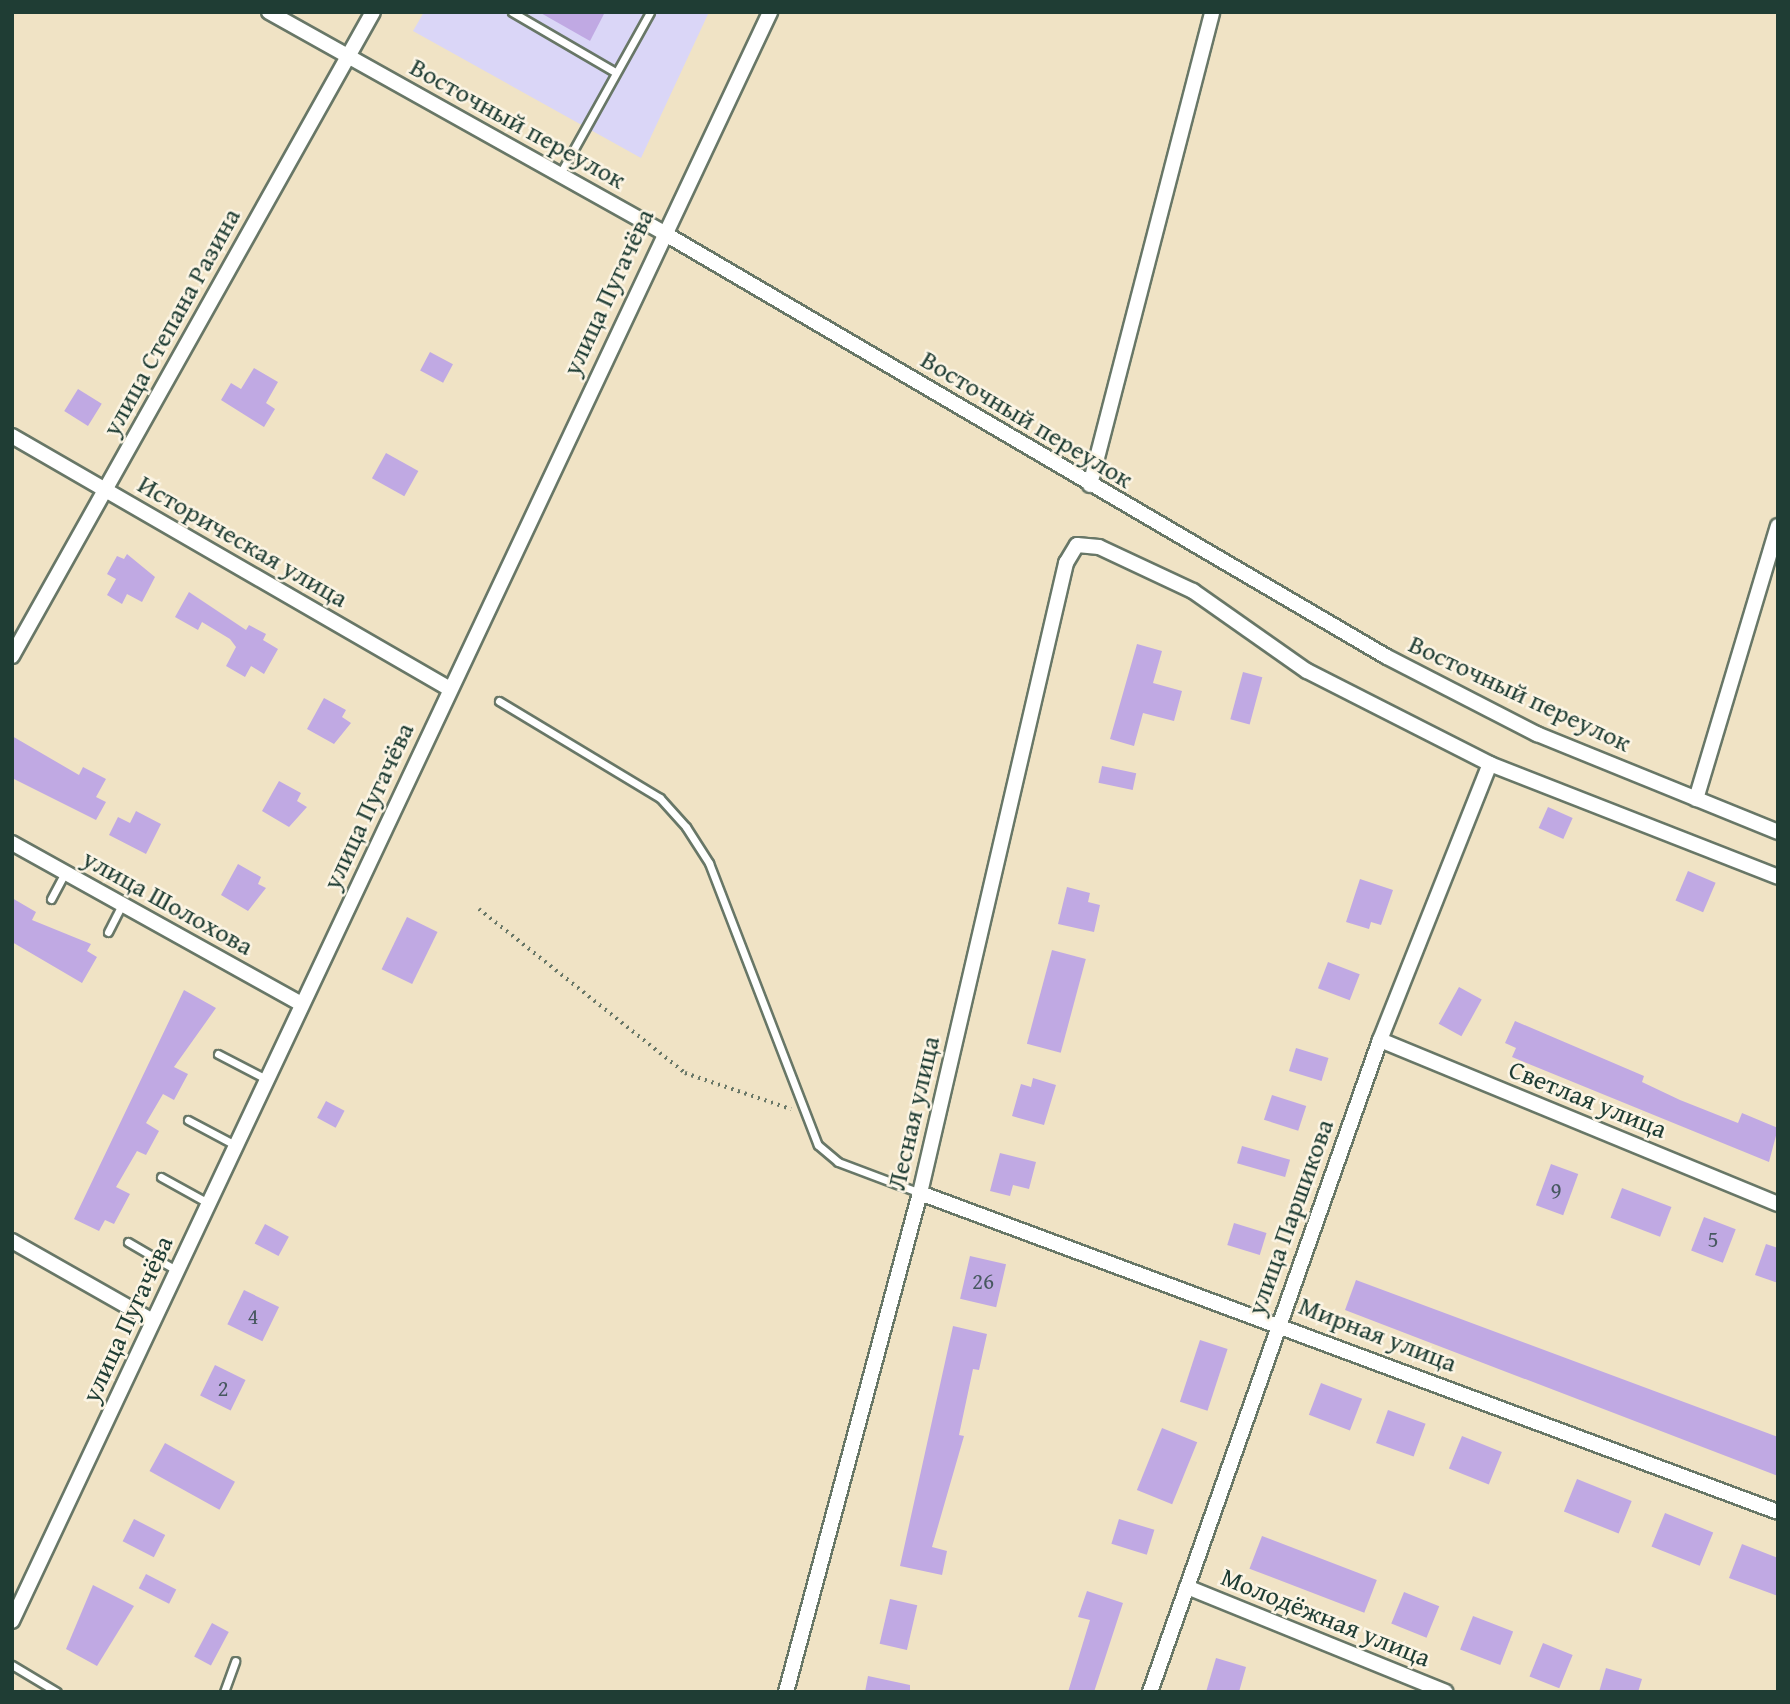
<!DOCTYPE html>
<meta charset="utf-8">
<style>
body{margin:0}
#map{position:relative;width:1790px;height:1704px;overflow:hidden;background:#f0e3c5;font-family:"Gentium Book Plus",serif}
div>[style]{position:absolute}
.built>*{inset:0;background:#dad6f7}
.building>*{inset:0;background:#c0a9e3;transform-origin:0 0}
.path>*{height:3.5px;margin-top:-1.75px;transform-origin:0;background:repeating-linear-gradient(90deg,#687767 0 2px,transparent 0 7px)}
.roads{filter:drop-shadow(2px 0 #687767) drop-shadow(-2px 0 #687767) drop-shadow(0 2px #687767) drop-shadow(0 -2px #687767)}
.lane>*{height:7px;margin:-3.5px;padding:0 3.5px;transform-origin:3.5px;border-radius:3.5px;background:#fff}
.street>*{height:14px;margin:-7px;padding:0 7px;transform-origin:7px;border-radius:7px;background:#fff}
span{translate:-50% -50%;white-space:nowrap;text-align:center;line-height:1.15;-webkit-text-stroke:5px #fcf5e5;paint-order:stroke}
.number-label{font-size:23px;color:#475860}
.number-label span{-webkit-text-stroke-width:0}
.street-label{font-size:26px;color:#1f3d34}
.frame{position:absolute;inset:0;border:14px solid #1f3d34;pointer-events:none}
</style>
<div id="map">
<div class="built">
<i style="clip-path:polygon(424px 12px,709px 12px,641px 158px,413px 31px)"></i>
</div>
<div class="building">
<i style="clip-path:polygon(539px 12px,605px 12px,590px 41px)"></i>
<i style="left:430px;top:352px;width:26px;height:21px;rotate:28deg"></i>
<i style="clip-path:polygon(254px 368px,278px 382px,266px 403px,275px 409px,264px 427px,221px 400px,231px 383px,241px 389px)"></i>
<i style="left:78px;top:389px;width:28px;height:26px;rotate:32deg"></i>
<i style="left:386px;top:453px;width:37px;height:29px;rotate:29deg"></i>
<i style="clip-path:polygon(127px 554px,155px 577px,142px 602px,127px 594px,122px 604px,107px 595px,116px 579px,107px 574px,117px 556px,124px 559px)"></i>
<i style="clip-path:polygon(189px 592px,246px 630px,249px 625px,266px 634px,263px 640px,278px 649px,264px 674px,251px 666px,245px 677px,226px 666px,236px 647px,230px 639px,202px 622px,198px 630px,175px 617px)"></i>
<i style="clip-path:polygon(1137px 644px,1162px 651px,1153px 683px,1182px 691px,1174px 721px,1143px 713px,1134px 746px,1110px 739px)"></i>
<i style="left:1243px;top:672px;width:20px;height:49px;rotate:15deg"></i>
<i style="clip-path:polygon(324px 698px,346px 710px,342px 717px,351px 723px,334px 744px,307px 729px)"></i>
<i style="clip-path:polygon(12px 736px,79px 775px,83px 767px,106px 779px,96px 797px,106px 802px,96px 820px,12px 778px)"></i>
<i style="left:1102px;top:766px;width:35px;height:17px;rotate:12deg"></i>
<i style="clip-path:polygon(279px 781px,301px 793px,297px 801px,307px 807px,289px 827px,262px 811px)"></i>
<i style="left:1548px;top:807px;width:27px;height:23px;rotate:24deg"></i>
<i style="clip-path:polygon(136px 811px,161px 824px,146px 854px,109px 835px,118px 817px,130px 823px)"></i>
<i style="clip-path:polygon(238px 864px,261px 877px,258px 884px,266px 888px,248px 911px,221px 895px)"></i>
<i style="left:1688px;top:871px;width:30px;height:32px;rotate:23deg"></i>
<i style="clip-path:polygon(1360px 879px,1393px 890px,1381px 925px,1371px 922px,1369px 929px,1346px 922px)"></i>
<i style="clip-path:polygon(1067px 887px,1090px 893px,1088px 902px,1100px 905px,1094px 932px,1058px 924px)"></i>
<i style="clip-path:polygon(12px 898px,36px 912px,32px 920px,91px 944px,87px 951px,97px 957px,82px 983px,12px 942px)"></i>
<i style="left:407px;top:917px;width:34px;height:58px;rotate:26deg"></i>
<i style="left:1052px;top:950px;width:35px;height:97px;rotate:15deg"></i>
<i style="left:1328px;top:962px;width:34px;height:28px;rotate:21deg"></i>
<i style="left:1459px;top:987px;width:26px;height:42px;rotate:29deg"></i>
<i style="clip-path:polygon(184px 990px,216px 1008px,174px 1067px,188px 1074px,174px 1100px,163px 1094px,146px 1123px,159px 1131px,146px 1155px,137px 1151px,116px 1187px,130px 1194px,114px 1224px,105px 1220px,99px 1231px,74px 1219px)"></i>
<i style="clip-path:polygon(1515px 1021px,1644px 1076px,1642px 1082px,1680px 1100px,1738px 1123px,1742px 1113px,1778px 1128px,1769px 1162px,1512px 1057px,1516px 1048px,1505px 1043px)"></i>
<i style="left:1296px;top:1048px;width:34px;height:24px;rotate:17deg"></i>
<i style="clip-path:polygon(1033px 1078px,1056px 1085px,1044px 1125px,1012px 1116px,1021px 1084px,1031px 1087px)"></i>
<i style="left:1272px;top:1095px;width:36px;height:26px;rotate:18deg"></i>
<i style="left:326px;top:1101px;width:21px;height:19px;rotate:28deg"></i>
<i style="left:1242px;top:1146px;width:50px;height:18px;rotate:16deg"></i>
<i style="clip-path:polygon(1000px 1153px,1036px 1162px,1029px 1189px,1013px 1185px,1010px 1196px,990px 1191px)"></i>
<i style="left:1551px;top:1164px;width:29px;height:44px;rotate:20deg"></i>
<i style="left:1622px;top:1188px;width:53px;height:32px;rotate:21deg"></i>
<i style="left:1704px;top:1217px;width:34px;height:36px;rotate:21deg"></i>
<i style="left:1234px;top:1223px;width:34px;height:23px;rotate:17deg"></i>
<i style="left:265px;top:1224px;width:27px;height:22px;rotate:28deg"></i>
<i style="clip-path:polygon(1766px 1244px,1778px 1248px,1778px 1283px,1755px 1275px)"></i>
<i style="left:970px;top:1256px;width:37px;height:44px;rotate:13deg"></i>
<i style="clip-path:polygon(1356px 1280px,1778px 1437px,1778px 1476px,1345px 1310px)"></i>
<i style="left:244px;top:1290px;width:39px;height:38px;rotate:26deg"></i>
<i style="clip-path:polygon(953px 1326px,987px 1334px,979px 1370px,973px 1369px,959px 1435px,964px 1436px,932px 1547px,947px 1551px,942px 1575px,900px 1566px)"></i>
<i style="left:1200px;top:1340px;width:29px;height:65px;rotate:18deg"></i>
<i style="left:215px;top:1365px;width:34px;height:34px;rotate:26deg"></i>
<i style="left:1321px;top:1383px;width:44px;height:34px;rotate:21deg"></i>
<i style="left:1388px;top:1410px;width:40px;height:35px;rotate:20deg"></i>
<i style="left:1162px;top:1428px;width:38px;height:67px;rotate:22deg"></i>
<i style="left:1462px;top:1436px;width:43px;height:35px;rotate:22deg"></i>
<i style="left:165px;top:1443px;width:80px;height:32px;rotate:29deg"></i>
<i style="left:1577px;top:1479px;width:59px;height:35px;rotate:22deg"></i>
<i style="left:1665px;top:1513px;width:52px;height:36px;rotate:22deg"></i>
<i style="left:134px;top:1519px;width:35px;height:25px;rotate:27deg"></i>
<i style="left:1119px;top:1519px;width:37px;height:26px;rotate:17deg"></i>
<i style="left:1262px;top:1536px;width:123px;height:35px;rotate:21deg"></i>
<i style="clip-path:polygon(1742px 1544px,1778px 1558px,1778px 1596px,1729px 1578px)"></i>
<i style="left:146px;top:1574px;width:34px;height:16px;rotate:27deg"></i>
<i style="clip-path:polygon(93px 1585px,134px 1606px,97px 1666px,66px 1649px)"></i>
<i style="clip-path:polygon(1087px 1591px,1123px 1603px,1094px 1692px,1068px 1692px,1090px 1620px,1078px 1617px)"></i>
<i style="left:1404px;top:1592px;width:38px;height:34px;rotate:22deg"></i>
<i style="left:890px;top:1599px;width:28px;height:46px;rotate:13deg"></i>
<i style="left:1473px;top:1616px;width:43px;height:36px;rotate:21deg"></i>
<i style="left:212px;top:1623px;width:19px;height:38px;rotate:28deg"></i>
<i style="left:1543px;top:1643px;width:32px;height:36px;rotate:22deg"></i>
<i style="clip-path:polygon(1216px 1658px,1246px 1667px,1239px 1692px,1206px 1692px)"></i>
<i style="clip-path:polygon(1606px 1668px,1642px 1679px,1638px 1692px,1599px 1692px)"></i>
<i style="clip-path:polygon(868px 1676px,910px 1685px,910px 1692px,865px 1692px)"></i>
</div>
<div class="path">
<i style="left:479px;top:909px;width:263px;rotate:38.5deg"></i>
<i style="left:685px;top:1073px;width:112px;rotate:18.8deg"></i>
</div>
<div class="roads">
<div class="lane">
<i style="left:512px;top:12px;width:119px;rotate:30.2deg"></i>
<i style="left:560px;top:174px;width:185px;rotate:-60.9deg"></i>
<i style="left:499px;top:701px;width:188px;rotate:31.1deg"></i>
<i style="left:660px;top:798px;width:39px;rotate:48deg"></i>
<i style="left:686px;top:827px;width:43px;rotate:57.4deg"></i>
<i style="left:709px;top:863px;width:302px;rotate:68.9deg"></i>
<i style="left:818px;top:1145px;width:26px;rotate:40deg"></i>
<i style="left:838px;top:1162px;width:88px;rotate:20.7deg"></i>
<i style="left:51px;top:899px;width:30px;rotate:-62deg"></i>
<i style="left:108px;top:932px;width:30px;rotate:-63deg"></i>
<i style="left:218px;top:1054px;width:54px;rotate:27.5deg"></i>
<i style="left:188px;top:1120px;width:53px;rotate:28deg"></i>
<i style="left:161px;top:1177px;width:54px;rotate:29deg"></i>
<i style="left:128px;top:1242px;width:56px;rotate:30.3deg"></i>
<i style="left:12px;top:1665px;width:52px;rotate:31deg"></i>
<i style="left:224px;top:1692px;width:33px;rotate:-70deg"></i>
</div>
<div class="street">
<i style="left:269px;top:12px;width:450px;rotate:29.2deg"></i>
<i style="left:662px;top:232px;width:840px;rotate:30.38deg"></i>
<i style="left:1387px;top:657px;width:169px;rotate:27.2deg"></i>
<i style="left:1537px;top:734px;width:260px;rotate:22.1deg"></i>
<i style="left:12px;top:436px;width:506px;rotate:30.01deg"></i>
<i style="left:1090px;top:485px;width:488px;rotate:-75.5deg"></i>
<i style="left:12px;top:656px;width:738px;rotate:-60.73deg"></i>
<i style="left:1696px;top:799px;width:285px;rotate:-73.3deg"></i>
<i style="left:12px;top:843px;width:331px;rotate:29.1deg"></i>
<i style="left:1380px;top:1040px;width:430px;rotate:22.4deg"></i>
<i style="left:920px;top:1193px;width:915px;rotate:20.39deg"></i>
<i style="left:12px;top:1241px;width:162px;rotate:29.6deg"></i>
<i style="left:1187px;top:1587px;width:279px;rotate:22.1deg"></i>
<i style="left:12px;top:1621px;width:1779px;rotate:-64.77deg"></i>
<i style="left:786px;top:1692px;width:517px;rotate:-74.97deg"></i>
<i style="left:920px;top:1193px;width:647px;rotate:-76.95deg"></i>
<i style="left:1066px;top:563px;width:21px;rotate:-59deg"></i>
<i style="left:1077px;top:545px;width:22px;rotate:5deg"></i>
<i style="left:1099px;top:547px;width:104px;rotate:25.1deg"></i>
<i style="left:1193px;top:591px;width:139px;rotate:35.1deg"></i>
<i style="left:1307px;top:671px;width:205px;rotate:26.9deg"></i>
<i style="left:1490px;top:764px;width:309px;rotate:21.4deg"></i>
<i style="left:1150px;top:1692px;width:691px;rotate:-70.57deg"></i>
<i style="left:1380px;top:1040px;width:297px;rotate:-68.3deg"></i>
</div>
</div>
<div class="number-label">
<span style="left:1556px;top:1190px">9</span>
<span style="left:1713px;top:1239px">5</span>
<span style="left:983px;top:1281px">26</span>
<span style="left:253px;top:1316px">4</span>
<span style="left:223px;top:1388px">2</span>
</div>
<div class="street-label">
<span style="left:518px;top:123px;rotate:29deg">Восточный переулок</span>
<span style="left:608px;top:292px;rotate:-65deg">улица Пугачёва</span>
<span style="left:171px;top:322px;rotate:-61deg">улица Степана Разина</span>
<span style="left:1027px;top:419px;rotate:31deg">Восточный переулок</span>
<span style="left:243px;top:541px;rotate:30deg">Историческая улица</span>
<span style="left:1520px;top:693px;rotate:25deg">Восточный переулок</span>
<span style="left:368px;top:806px;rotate:-65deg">улица Пугачёва</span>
<span style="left:168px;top:902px;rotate:29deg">улица Шолохова</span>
<span style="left:1588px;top:1099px;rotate:22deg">Светлая улица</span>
<span style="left:913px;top:1113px;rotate:-77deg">Лесная улица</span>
<span style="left:1290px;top:1217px;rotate:-70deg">улица Паршикова</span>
<span style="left:127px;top:1319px;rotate:-65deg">улица Пугачёва</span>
<span style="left:1378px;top:1334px;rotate:21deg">Мирная улица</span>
<span style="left:1326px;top:1617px;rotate:22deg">Молодёжная улица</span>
</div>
<div class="frame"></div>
</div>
